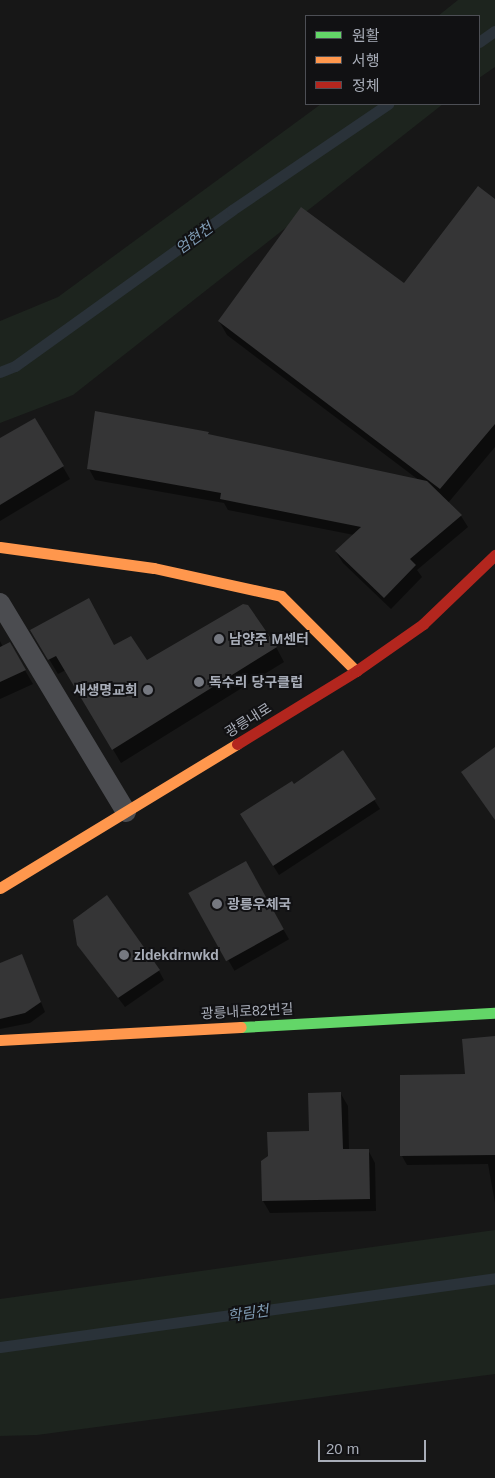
<!DOCTYPE html>
<meta charset="utf-8">
<style>
body{margin:0}
#map{position:relative;width:495px;height:1478px;overflow:hidden;background:#171717;font-family:Arial,"Noto Sans KR",sans-serif}
div>[style]{position:absolute}
.green>*{inset:0;background:#1d241e}
.shadow>*{inset:0;background:#0007;transform-origin:0 0}
.stream>*{height:11px;margin:-5.5px;padding:0 5.5px;transform-origin:5.5px;border-radius:5.5px;background:#2a3239}
.building>*{inset:0;background:#353536;transform-origin:0 0}
.lane>*{height:20px;margin:-10px;padding:0 10px;transform-origin:10px;border-radius:10px;background:#4b4c50}
.fast>*{height:11px;margin:-5.5px;padding:0 5.5px;transform-origin:5.5px;border-radius:5.5px;background:#63d668}
.slow>*{height:11px;margin:-5.5px;padding:0 5.5px;transform-origin:5.5px;border-radius:5.5px;background:#ff974d}
.jam>*{height:11px;margin:-5.5px;padding:0 5.5px;transform-origin:5.5px;border-radius:5.5px;background:#b3261e}
.dots>*{width:14px;height:14px;translate:-50% -50%;box-sizing:border-box;border:2px solid #111113;border-radius:50%}
span{translate:-50% -50%;white-space:nowrap;text-align:center;line-height:1.15;-webkit-text-stroke:4px #111113;paint-order:stroke}
.poi-label{font-size:14px;color:#a8adb8;font-weight:700}
.left{translate:0 -50%;text-align:left}
.right{translate:-100% -50%;text-align:right}
.street-label{font-size:14px;color:#a8adb8}
.water-label{font-size:15px;color:#7f9bb3;font-style:italic}
.legend{position:absolute;left:305px;top:15px;width:175px;height:90px;box-sizing:border-box;background:#111113;border:1px solid #4d4f55;margin:0;padding:6px 9px;list-style:none;font-size:15px;color:#a8adb8}
.legend li{display:flex;align-items:center;gap:10px;height:25px}
.legend b{width:25px;border:1px solid #4d4f55}
.scale{position:absolute;left:318px;top:1440px;width:108px;height:22px;box-sizing:border-box;border:2px solid #a8adb8;border-top:0;padding-left:6px;font-size:15px;line-height:18px;white-space:nowrap;color:#a8adb8;-webkit-text-stroke:4px #111113;paint-order:stroke}
</style>
<div id="map">
<div class="green">
<i style="clip-path:polygon(458px 0,495px 0,495px 67px,479px 78px,479px 16px,438px 16px)"></i>
<i style="clip-path:polygon(321px 104px,443px 104px,73px 395px,0 423px,0 321px,58px 297px)"></i>
<i style="clip-path:polygon(495px 1230px,495px 1374px,37px 1435px,0 1436px,0 1299px)"></i>
</div>
<div class="shadow">
<i style="clip-path:polygon(495px 201px,495px 447px,448px 503px,461px 516px,468px 527px,417px 570px,422px 577px,391px 609px,343px 563px,336px 552px,354px 535px,228px 510px,224px 503px,95px 480px,89px 469px,208px 433px,209px 435px,420px 481px,227px 335px,219px 321px,404px 285px)"></i>
<i style="clip-path:polygon(35px 419px,70px 479px,0 521px,0 440px)"></i>
<i style="clip-path:polygon(32px 631px,114px 647px,147px 662px,276px 647px,284px 662px,121px 763px,66px 670px,58px 674px)"></i>
<i style="clip-path:polygon(0 641px,3px 647px,9px 643px,33px 684px,0 699px)"></i>
<i style="clip-path:polygon(343px 752px,380px 809px,279px 875px,247px 824px,293px 786px)"></i>
<i style="left:245px;top:863px;width:88px;height:63px;rotate:60deg"></i>
<i style="clip-path:polygon(78px 945px,159px 971px,164px 980px,125px 1007px)"></i>
<i style="clip-path:polygon(22px 956px,45px 1012px,30px 1023px,0 1029px,0 964px)"></i>
<i style="clip-path:polygon(495px 1037px,495px 1203px,488px 1164px,407px 1165px,402px 1156px)"></i>
<i style="clip-path:polygon(341px 1094px,348px 1106px,349px 1150px,368px 1150px,375px 1163px,376px 1211px,270px 1213px,263px 1201px,310px 1133px)"></i>
</div>
<div class="stream">
<i style="left:479px;top:42px;width:19px;rotate:-35deg"></i>
<i style="left:0;top:372px;width:16px;rotate:-22deg"></i>
<i style="left:15px;top:366px;width:267px;rotate:-35.7deg"></i>
<i style="left:232px;top:210px;width:189px;rotate:-34.2deg"></i>
<i style="left:0;top:1347px;width:500px;rotate:-7.9deg"></i>
</div>
<div class="building">
<i style="clip-path:polygon(478px 186px,495px 199px,495px 424px,440px 489px,218px 321px,301px 207px,404px 283px)"></i>
<i style="clip-path:polygon(95px 411px,209px 432px,208px 434px,427px 481px,462px 515px,410px 559px,416px 565px,384px 598px,335px 551px,361px 527px,220px 499px,221px 493px,87px 469px)"></i>
<i style="clip-path:polygon(35px 418px,64px 466px,0 505px,0 438px)"></i>
<i style="clip-path:polygon(89px 598px,114px 645px,131px 636px,147px 660px,243px 604px,248px 605px,277px 647px,112px 750px,56px 656px,48px 660px,30px 630px)"></i>
<i style="clip-path:polygon(10px 642px,26px 670px,0 682px,0 647px)"></i>
<i style="clip-path:polygon(495px 747px,495px 820px,461px 772px)"></i>
<i style="clip-path:polygon(343px 750px,376px 799px,273px 866px,240px 814px,292px 781px,294px 784px)"></i>
<i style="left:246px;top:861px;width:78px;height:66px;rotate:61deg"></i>
<i style="clip-path:polygon(107px 895px,160px 970px,118px 998px,77px 945px,73px 920px)"></i>
<i style="clip-path:polygon(22px 954px,41px 1002px,25px 1013px,0 1019px,0 963px)"></i>
<i style="clip-path:polygon(495px 1036px,495px 1155px,400px 1156px,400px 1075px,465px 1074px,462px 1039px)"></i>
<i style="clip-path:polygon(341px 1092px,343px 1149px,369px 1149px,370px 1199px,262px 1201px,261px 1161px,268px 1156px,267px 1132px,309px 1131px,308px 1093px)"></i>
</div>
<div class="lane">
<i style="left:0;top:603px;width:244px;rotate:58.9deg"></i>
</div>
<div class="fast">
<i style="left:241px;top:1027px;width:254px;rotate:-3.2deg"></i>
</div>
<div class="slow">
<i style="left:0;top:547px;width:155px;rotate:7.8deg"></i>
<i style="left:154px;top:568px;width:130px;rotate:12.4deg"></i>
<i style="left:281px;top:596px;width:106px;rotate:45deg"></i>
<i style="left:0;top:888px;width:277px;rotate:-31.3deg"></i>
<i style="left:0;top:1040px;width:241px;rotate:-3.1deg"></i>
</div>
<div class="jam">
<i style="left:237px;top:744px;width:140px;rotate:-31.5deg"></i>
<i style="left:356px;top:671px;width:82px;rotate:-35deg"></i>
<i style="left:423px;top:624px;width:100px;rotate:-43.8deg"></i>
</div>
<div class="dots">
<i style="left:219px;top:639px;background:#757880"></i>
<i style="left:199px;top:682px;background:#757880"></i>
<i style="left:148px;top:690px;background:#757880"></i>
<i style="left:217px;top:904px;background:#757880"></i>
<i style="left:124px;top:955px;background:#757880"></i>
</div>
<div class="poi-label">
<span class="left" style="left:229px;top:639px">남양주 M센터</span>
<span class="left" style="left:209px;top:682px">독수리 당구클럽</span>
<span class="right" style="left:138px;top:690px">새생명교회</span>
<span class="left" style="left:227px;top:904px">광릉우체국</span>
<span class="left" style="left:134px;top:955px">zldekdrnwkd</span>
</div>
<div class="street-label">
<span style="left:248px;top:720px;rotate:-32deg">광릉내로</span>
<span style="left:247px;top:1011px;rotate:-3deg">광릉내로82번길</span>
</div>
<div class="water-label">
<span style="left:194px;top:238px;rotate:-36deg">엄현천</span>
<span style="left:248px;top:1313px;rotate:-8deg">학림천</span>
</div>
<ul class="legend">
<li><b style="height:6px;background:#63d668"></b>원활</li>
<li><b style="height:6px;background:#ff974d"></b>서행</li>
<li><b style="height:6px;background:#b3261e"></b>정체</li>
</ul>
<div class="scale">20 m</div>
</div>
